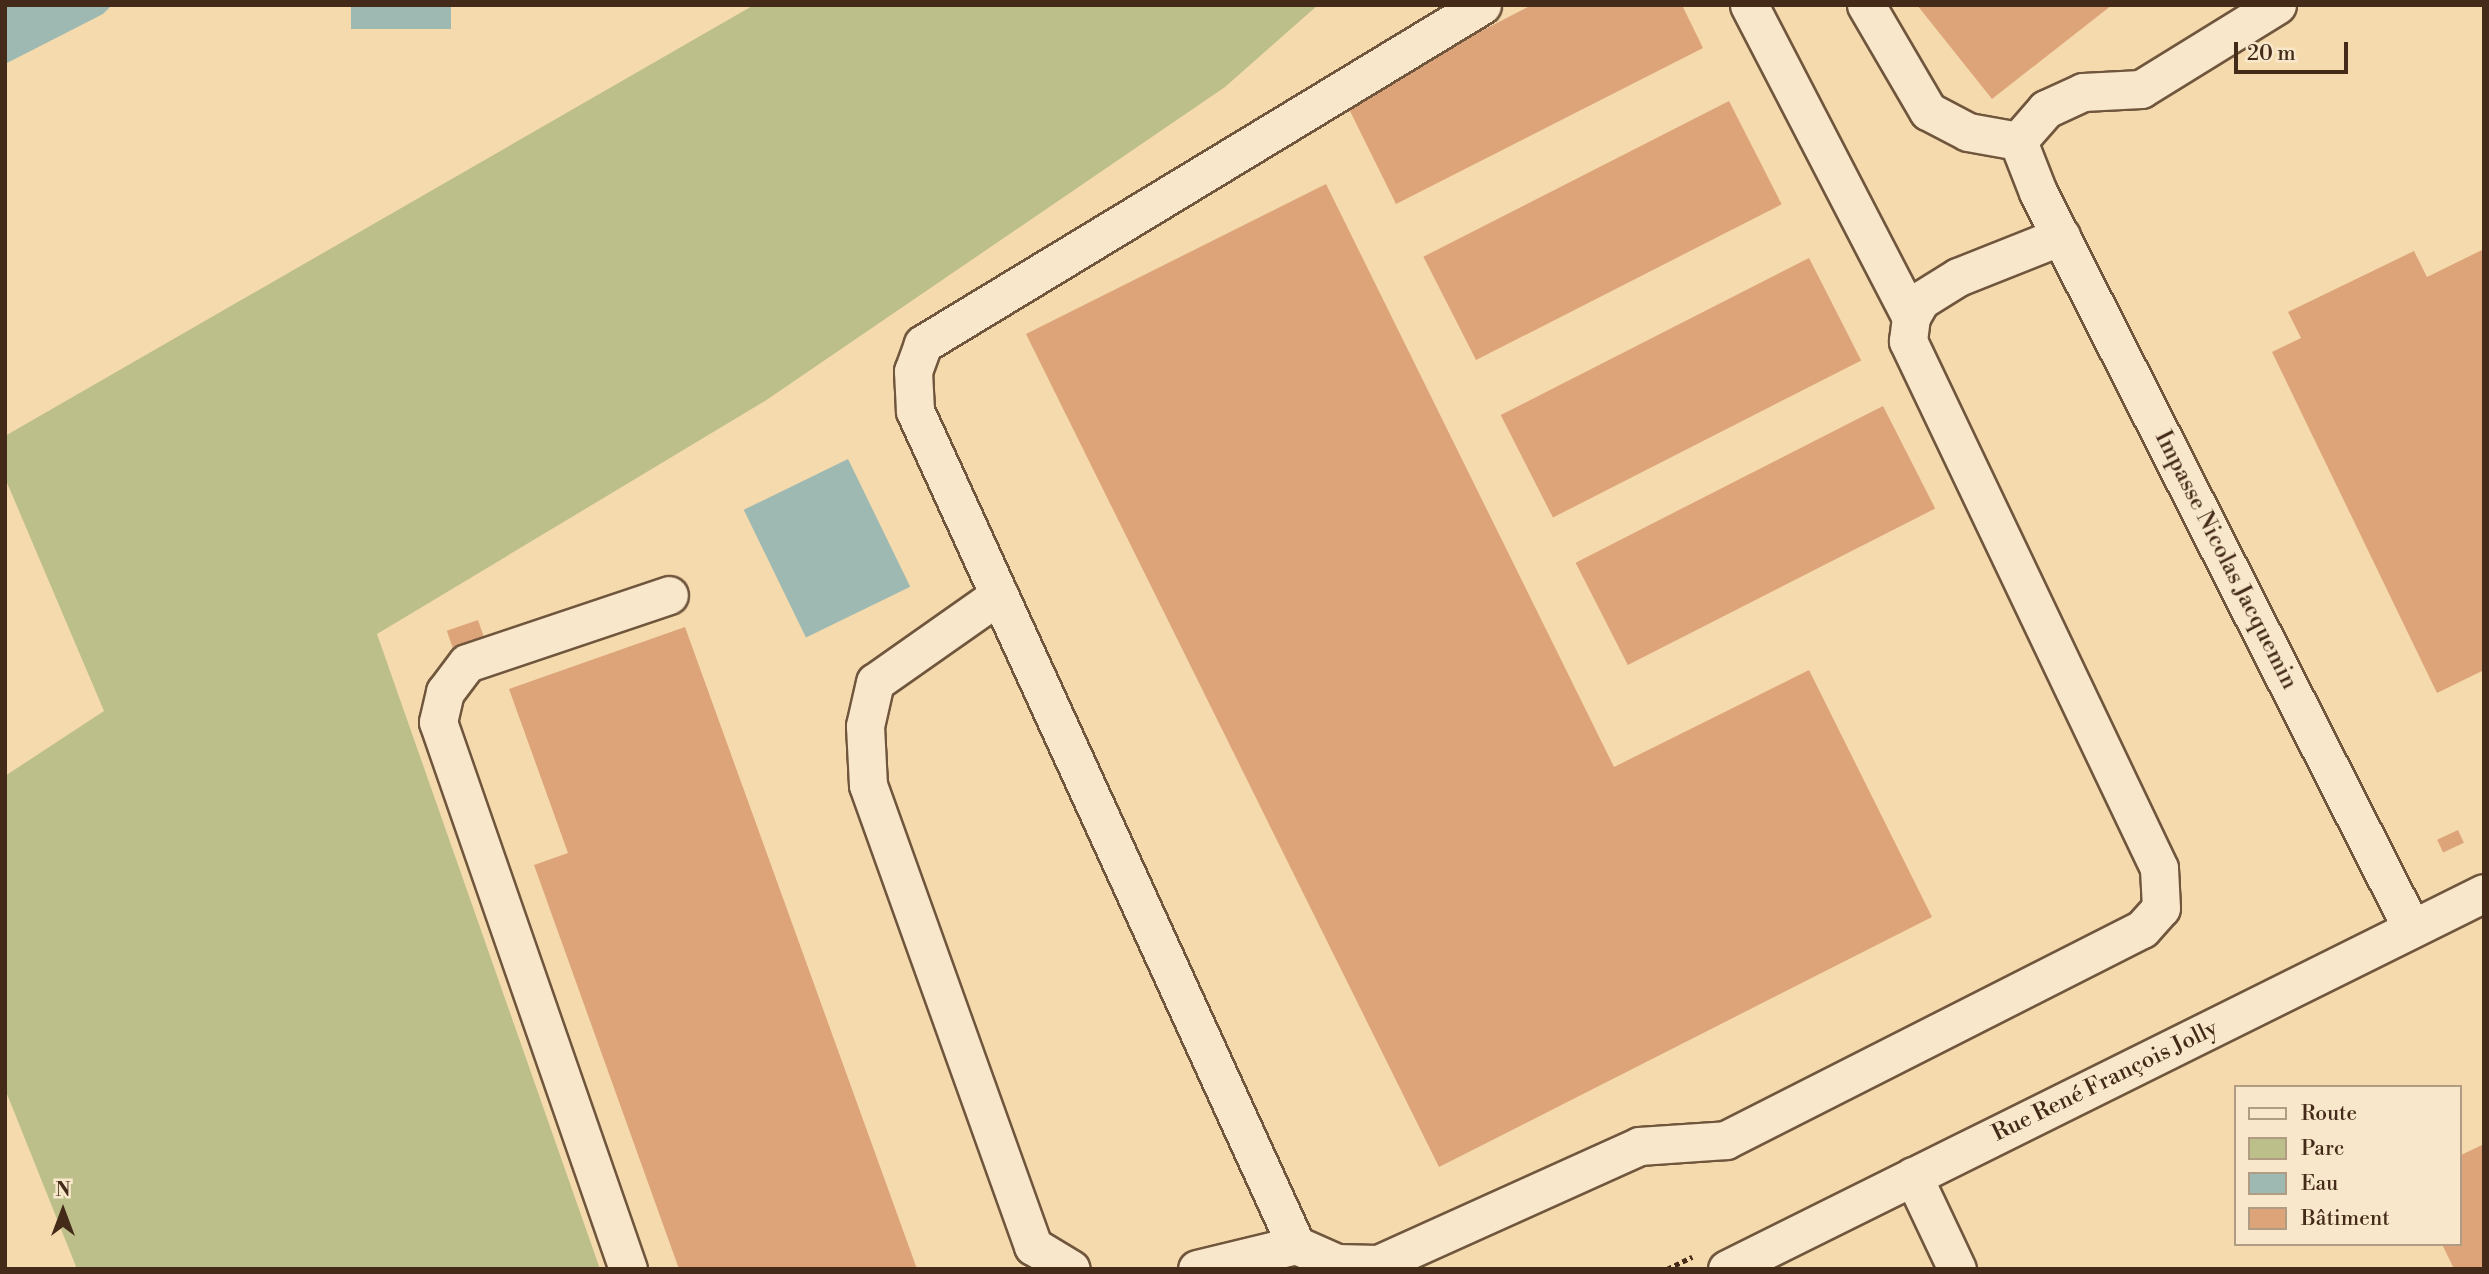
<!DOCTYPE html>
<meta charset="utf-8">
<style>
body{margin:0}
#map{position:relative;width:2489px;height:1274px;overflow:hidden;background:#f4daad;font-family:"Libre Bodoni",serif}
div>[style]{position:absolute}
.green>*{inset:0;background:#bcbf89}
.water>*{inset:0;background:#9eb9b2;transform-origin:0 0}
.building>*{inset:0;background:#dea479;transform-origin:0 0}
.path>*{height:4.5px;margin-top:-2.25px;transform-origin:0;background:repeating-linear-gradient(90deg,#442a18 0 5px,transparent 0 8.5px)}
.roads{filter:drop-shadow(2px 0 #70563d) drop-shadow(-2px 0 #70563d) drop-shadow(0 2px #70563d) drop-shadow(0 -2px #70563d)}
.minor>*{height:37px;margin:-18.5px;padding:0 18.5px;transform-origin:18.5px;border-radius:18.5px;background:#f8e7ca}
span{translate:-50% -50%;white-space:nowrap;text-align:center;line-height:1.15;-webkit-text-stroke:7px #f8e7ca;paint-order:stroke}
.street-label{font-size:23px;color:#442a18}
.frame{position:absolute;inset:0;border:7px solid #442a18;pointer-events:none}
.legend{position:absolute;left:2234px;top:1085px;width:228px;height:161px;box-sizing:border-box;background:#f8e7ca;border:2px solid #b09b83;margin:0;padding:9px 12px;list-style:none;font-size:21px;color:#442a18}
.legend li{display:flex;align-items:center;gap:14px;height:35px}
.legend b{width:35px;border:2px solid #b09b83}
.north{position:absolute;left:28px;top:1176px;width:70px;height:70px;-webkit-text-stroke:5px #f8e7ca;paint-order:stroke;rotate:0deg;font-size:19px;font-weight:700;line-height:28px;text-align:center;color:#442a18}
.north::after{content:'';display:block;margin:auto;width:24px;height:32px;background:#442a18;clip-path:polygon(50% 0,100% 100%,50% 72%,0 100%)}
.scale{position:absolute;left:2234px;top:42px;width:114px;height:32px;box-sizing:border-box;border:4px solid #442a18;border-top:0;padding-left:9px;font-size:21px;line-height:24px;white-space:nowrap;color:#442a18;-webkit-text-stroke:5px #f8e7ca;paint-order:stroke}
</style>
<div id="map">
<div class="green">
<i style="clip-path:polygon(754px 5px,1318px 5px,1225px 87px,765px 401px,377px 634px,600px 1269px,77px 1269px,5px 1089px,5px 776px,104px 711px,5px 478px,5px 436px)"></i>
</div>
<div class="water">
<i style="clip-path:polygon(5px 5px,112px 5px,103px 14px,5px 64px)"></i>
<i style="left:351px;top:5px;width:100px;height:24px"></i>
<i style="left:848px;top:459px;width:142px;height:116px;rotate:64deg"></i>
</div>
<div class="building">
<i style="clip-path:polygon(1532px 5px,1682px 5px,1703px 48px,1396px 204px,1345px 101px)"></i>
<i style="clip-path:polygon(1917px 5px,2112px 5px,1992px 99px)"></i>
<i style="left:1729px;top:101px;width:116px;height:343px;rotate:63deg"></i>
<i style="clip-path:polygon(1326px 184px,1614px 767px,1809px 670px,1932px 917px,1439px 1167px,1026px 334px)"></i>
<i style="clip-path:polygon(2484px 249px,2484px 670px,2437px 693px,2272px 352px,2301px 338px,2288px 312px,2414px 251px,2427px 277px)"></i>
<i style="left:1809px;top:258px;width:115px;height:346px;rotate:63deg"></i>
<i style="left:1883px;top:406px;width:115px;height:345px;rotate:63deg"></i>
<i style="left:478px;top:620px;width:18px;height:33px;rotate:71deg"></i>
<i style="clip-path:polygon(685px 627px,917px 1269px,679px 1269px,534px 865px,568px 853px,509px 689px)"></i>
<i style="left:2458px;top:830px;width:14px;height:23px;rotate:65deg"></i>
<i style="clip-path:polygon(2484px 1144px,2484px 1269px,2454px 1269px,2442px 1244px,2459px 1244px,2459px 1156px)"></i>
</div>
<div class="path">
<i style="left:1667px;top:1269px;width:28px;rotate:-26deg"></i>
</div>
<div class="roads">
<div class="minor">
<i style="left:1482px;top:5px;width:654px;rotate:148.77deg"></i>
<i style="left:923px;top:344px;width:29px;rotate:110deg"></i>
<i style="left:913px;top:371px;width:40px;rotate:87.1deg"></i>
<i style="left:915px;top:411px;width:917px;rotate:65.45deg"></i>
<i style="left:1296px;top:1245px;width:45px;rotate:23.7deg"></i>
<i style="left:1337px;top:1263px;width:41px;rotate:1.4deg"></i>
<i style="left:1378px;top:1264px;width:286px;rotate:-24.3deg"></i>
<i style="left:1639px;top:1146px;width:87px;rotate:-3.9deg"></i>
<i style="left:1726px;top:1140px;width:466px;rotate:-26.9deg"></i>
<i style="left:2142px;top:929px;width:28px;rotate:-48deg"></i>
<i style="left:2161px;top:908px;width:40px;rotate:-92.9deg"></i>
<i style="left:2159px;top:868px;width:584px;rotate:-115.47deg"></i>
<i style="left:1908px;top:341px;width:24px;rotate:-83deg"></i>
<i style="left:1911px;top:317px;width:20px;rotate:-60deg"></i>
<i style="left:1921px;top:300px;width:44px;rotate:-31.9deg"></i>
<i style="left:1958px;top:277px;width:111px;rotate:-21.7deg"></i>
<i style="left:1749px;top:5px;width:352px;rotate:62.6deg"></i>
<i style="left:1866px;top:5px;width:123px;rotate:59.7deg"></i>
<i style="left:1928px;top:111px;width:45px;rotate:27.7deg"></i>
<i style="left:1968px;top:132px;width:51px;rotate:10.2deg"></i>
<i style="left:2277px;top:5px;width:160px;rotate:148.3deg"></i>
<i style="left:2141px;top:89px;width:58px;rotate:177deg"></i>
<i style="left:2083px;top:92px;width:41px;rotate:155.3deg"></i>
<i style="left:2046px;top:109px;width:43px;rotate:131.2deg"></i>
<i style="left:2018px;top:141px;width:55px;rotate:68.6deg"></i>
<i style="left:2038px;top:192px;width:826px;rotate:63.09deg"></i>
<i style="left:999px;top:595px;width:151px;rotate:144.9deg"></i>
<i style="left:875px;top:682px;width:45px;rotate:102.8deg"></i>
<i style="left:865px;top:726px;width:59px;rotate:87.1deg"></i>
<i style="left:868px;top:785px;width:490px;rotate:70.3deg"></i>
<i style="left:1033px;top:1246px;width:44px;rotate:31.2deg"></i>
<i style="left:1913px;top:1176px;width:103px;rotate:64.7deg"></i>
<i style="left:628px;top:1269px;width:579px;rotate:-109.15deg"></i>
<i style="left:438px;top:722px;width:31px;rotate:-77deg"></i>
<i style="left:445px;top:692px;width:36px;rotate:-53deg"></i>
<i style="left:467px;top:663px;width:213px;rotate:-18.6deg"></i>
<i style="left:1197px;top:1269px;width:102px;rotate:-13.6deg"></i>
<i style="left:1727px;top:1269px;width:845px;rotate:-26.41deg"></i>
</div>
</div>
<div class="street-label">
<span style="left:2226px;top:560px;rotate:63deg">Impasse Nicolas Jacquemin</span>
<span style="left:2105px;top:1081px;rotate:-26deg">Rue René François Jolly</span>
</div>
<div class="frame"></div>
<ul class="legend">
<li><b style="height:9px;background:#f8e7ca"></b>Route</li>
<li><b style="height:19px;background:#bcbf89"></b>Parc</li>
<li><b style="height:19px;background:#9eb9b2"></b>Eau</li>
<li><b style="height:19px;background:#dea479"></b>Bâtiment</li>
</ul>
<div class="north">N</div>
<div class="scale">20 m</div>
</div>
